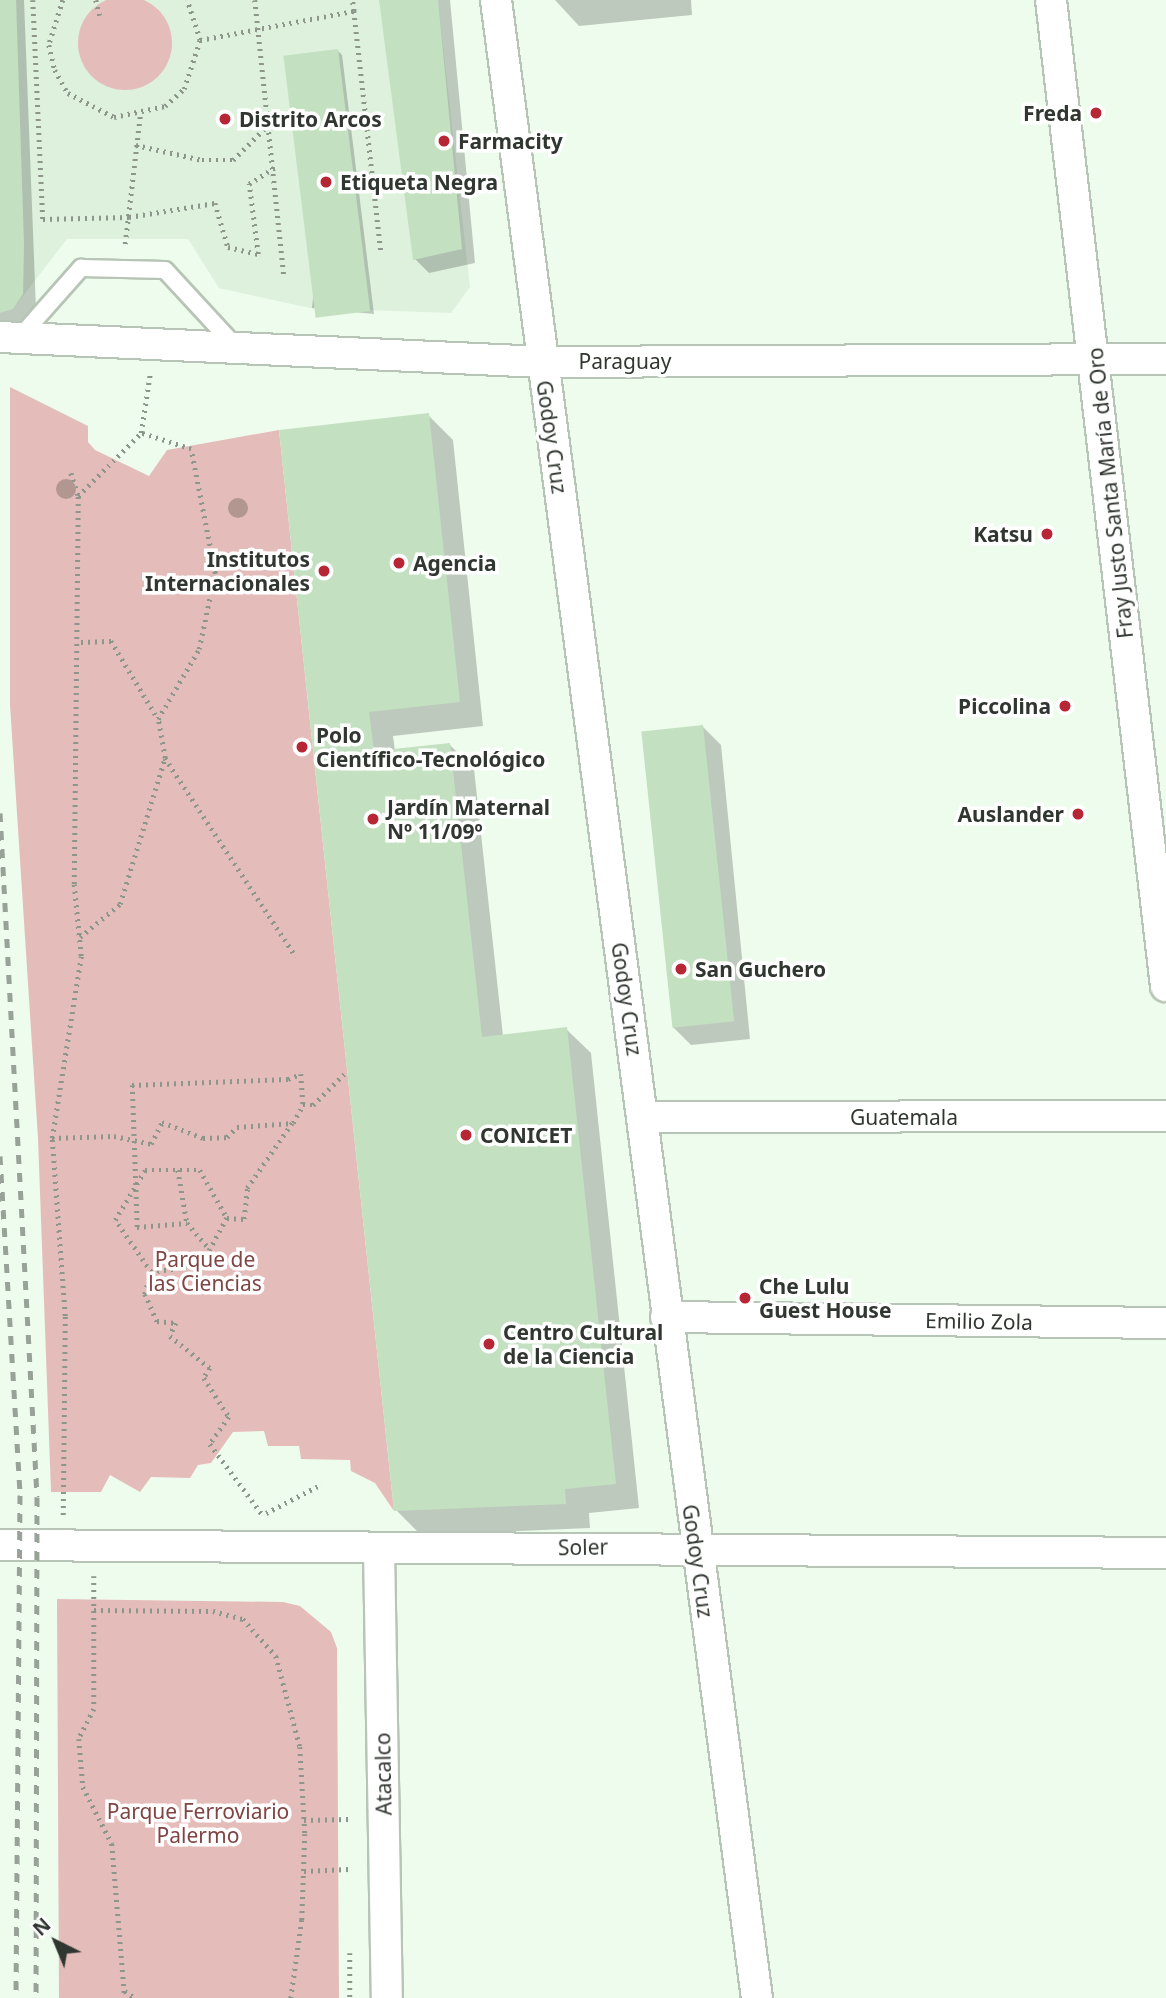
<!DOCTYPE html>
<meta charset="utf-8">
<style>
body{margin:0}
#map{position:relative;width:1166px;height:1998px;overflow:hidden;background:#eefced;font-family:"Noto Sans",sans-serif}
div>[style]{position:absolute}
.built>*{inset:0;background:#ddf1dc}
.green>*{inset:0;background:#e4bdbb}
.round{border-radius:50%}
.shadow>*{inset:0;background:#0003}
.building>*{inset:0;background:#c3e1c1;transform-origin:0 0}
.path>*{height:4.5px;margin-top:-2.25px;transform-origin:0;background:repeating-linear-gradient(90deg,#8c968b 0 2px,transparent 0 7px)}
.roads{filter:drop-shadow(2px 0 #b7c5b6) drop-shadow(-2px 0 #b7c5b6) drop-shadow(0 2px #b7c5b6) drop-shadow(0 -2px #b7c5b6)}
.lane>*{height:16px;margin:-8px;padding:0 8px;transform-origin:8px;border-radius:8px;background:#fff}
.street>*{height:30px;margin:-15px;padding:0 15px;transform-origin:15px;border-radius:15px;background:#fff}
.rail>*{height:5px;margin-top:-2.5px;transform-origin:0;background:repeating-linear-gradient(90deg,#98a298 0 9px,transparent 0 18px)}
.path-bridge>*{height:4.5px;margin-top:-2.25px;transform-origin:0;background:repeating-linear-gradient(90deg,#8c968b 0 2px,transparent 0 7px)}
.trees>*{width:20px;height:20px;margin:-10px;border-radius:50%;background:#b29790}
.dots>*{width:19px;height:19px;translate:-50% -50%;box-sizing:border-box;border:4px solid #fff;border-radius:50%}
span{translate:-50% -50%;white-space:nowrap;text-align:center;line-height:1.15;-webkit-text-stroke:7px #fff;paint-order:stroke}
.poi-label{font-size:21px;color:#303630;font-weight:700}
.right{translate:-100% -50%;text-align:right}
.left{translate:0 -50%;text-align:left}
.street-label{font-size:21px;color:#303630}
.park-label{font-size:21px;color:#804443}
.north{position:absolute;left:21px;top:1907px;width:70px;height:70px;-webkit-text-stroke:5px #fff;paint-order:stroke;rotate:317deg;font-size:19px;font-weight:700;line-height:28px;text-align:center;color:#303630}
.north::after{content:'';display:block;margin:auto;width:24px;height:32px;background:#303630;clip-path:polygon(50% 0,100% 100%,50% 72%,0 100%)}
</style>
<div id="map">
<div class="built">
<i style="clip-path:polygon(0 0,438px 0,470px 287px,451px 313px,310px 308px,219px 288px,188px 239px,67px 239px,13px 309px,0 313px)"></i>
</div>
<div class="green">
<i class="round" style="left:78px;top:-4px;width:94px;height:94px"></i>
<i style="clip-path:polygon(10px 387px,88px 426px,88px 442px,95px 450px,149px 476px,167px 450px,279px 430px,394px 1511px,375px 1483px,351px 1471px,350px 1460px,301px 1459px,299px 1446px,268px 1446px,264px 1431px,233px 1432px,211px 1463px,198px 1465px,190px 1478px,151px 1477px,140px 1492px,110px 1475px,101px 1492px,51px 1492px,38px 1138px,10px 705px)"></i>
<i style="clip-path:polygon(57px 1599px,283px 1602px,300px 1606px,331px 1632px,337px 1648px,339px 1998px,59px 1998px)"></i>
</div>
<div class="shadow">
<i style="clip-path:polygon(0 0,24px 0,36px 309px,15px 326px,0 323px)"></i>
<i style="clip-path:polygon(381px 0,450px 0,475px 263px,429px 273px,415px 259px)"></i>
<i style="clip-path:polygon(691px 0,692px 15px,579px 26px,555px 0)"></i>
<i style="clip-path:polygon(338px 51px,342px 55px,374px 314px,312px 308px)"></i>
<i style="clip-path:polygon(428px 415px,453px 440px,483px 726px,393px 736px,395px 751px,450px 745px,474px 769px,503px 1036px,566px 1029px,591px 1053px,639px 1508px,589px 1513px,590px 1528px,421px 1535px,396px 1510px,281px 432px)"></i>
<i style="clip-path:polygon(703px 727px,721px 745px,750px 1039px,691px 1045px,673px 1027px)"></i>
</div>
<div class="building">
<i style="clip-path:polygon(0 0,16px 0,24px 245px,23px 294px,13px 309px,0 313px)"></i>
<i style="clip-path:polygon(379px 0,438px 0,462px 249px,413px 260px)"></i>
<i style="left:338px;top:49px;width:264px;height:55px;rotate:83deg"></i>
<i style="clip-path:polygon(429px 413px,460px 702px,369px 712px,374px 751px,450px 743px,482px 1037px,567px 1027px,616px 1484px,565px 1489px,566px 1504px,394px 1511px,279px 430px)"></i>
<i style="left:703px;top:725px;width:298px;height:62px;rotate:84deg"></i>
</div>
<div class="path">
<i style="left:33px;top:0;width:219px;rotate:87.4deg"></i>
<i style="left:43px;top:219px;width:86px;rotate:-1.3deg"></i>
<i style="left:129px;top:217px;width:87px;rotate:-9.2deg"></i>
<i style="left:215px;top:203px;width:46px;rotate:73.5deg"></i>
<i style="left:228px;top:247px;width:31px;rotate:13deg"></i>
<i style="left:258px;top:254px;width:71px;rotate:-97.3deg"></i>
<i style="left:249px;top:184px;width:31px;rotate:-33deg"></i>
<i style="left:63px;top:0;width:47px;rotate:107.3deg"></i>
<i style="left:49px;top:45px;width:26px;rotate:77deg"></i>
<i style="left:55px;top:70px;width:26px;rotate:61deg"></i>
<i style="left:68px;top:93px;width:52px;rotate:27.6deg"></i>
<i style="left:114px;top:117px;width:52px;rotate:-12.2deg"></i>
<i style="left:165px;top:106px;width:25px;rotate:-42deg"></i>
<i style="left:184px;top:89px;width:52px;rotate:-71.9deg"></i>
<i style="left:200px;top:40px;width:42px;rotate:-108deg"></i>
<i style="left:96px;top:0;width:16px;rotate:76deg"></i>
<i style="left:255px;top:0;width:278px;rotate:84deg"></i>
<i style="left:354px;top:11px;width:242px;rotate:83.6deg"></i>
<i style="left:200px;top:40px;width:157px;rotate:-10.7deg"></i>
<i style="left:354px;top:11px;width:11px;rotate:-100deg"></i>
<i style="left:136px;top:145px;width:68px;rotate:12.8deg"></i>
<i style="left:202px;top:160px;width:31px"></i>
<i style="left:233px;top:160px;width:54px;rotate:-45deg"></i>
<i style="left:125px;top:244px;width:129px;rotate:-83.3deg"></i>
<i style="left:71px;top:473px;width:23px;rotate:72deg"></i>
<i style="left:81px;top:642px;width:30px;rotate:-2deg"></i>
<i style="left:111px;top:641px;width:91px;rotate:58.9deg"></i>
<i style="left:158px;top:719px;width:81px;rotate:-59.6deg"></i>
<i style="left:199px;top:649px;width:78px;rotate:-78.1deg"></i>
<i style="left:215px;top:573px;width:126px;rotate:-101deg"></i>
<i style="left:191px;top:449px;width:52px;rotate:-162.3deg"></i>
<i style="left:165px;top:758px;width:238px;rotate:56.6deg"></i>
<i style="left:80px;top:937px;width:52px;rotate:-39.5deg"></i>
<i style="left:120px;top:904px;width:153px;rotate:-72.9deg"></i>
<i style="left:165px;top:758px;width:40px;rotate:-100deg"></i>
<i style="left:288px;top:1079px;width:14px;rotate:-21deg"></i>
<i style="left:301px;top:1074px;width:31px;rotate:86deg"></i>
<i style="left:52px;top:1138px;width:62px;rotate:-1.8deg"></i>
<i style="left:114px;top:1136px;width:38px;rotate:12deg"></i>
<i style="left:151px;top:1144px;width:25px;rotate:-63deg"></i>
<i style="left:162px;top:1122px;width:44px;rotate:21.3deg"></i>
<i style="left:203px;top:1138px;width:24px;rotate:-2deg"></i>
<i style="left:227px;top:1137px;width:14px;rotate:-45deg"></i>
<i style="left:237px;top:1127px;width:56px;rotate:-4.1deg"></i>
<i style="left:293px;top:1123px;width:21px;rotate:-61deg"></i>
<i style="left:303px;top:1105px;width:10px"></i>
<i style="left:313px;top:1105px;width:48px;rotate:-45deg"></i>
<i style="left:145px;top:1170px;width:55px"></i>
<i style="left:200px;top:1170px;width:55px;rotate:60.6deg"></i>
<i style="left:227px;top:1218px;width:55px;rotate:118.4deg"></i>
<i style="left:201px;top:1266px;width:50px;rotate:173.2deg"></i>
<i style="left:151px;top:1272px;width:63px;rotate:-124.7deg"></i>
<i style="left:115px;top:1220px;width:58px;rotate:-59deg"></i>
<i style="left:178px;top:1170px;width:54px;rotate:80.4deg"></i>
<i style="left:187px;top:1223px;width:35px;rotate:49deg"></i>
<i style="left:227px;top:1218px;width:17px;rotate:3deg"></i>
<i style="left:244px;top:1219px;width:31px;rotate:-84deg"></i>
<i style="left:247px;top:1188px;width:79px;rotate:-55.3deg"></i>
<i style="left:137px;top:1227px;width:50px;rotate:-4.6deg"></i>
<i style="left:151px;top:1272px;width:23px;rotate:105deg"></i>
<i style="left:145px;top:1294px;width:30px;rotate:66deg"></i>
<i style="left:157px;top:1321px;width:19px;rotate:6deg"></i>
<i style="left:176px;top:1323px;width:14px;rotate:115deg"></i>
<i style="left:170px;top:1336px;width:51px;rotate:38.7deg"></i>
<i style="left:210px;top:1368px;width:12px;rotate:121deg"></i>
<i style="left:204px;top:1378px;width:46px;rotate:57.3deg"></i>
<i style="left:229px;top:1417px;width:33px;rotate:125deg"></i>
<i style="left:210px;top:1444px;width:87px;rotate:53.4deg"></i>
<i style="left:266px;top:1513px;width:63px;rotate:-27.4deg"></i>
<i style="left:63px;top:1515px;width:199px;rotate:-89.4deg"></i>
<i style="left:65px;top:1316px;width:178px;rotate:-94.2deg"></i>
<i style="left:52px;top:1138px;width:184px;rotate:-80.9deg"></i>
<i style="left:81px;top:956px;width:72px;rotate:-95.6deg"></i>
<i style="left:74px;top:884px;width:388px;rotate:-89.4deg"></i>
<i style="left:78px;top:496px;width:89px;rotate:-45deg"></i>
<i style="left:141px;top:433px;width:60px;rotate:-81.3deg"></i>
<i style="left:94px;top:1576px;width:133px;rotate:90deg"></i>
<i style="left:94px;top:1709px;width:34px;rotate:117deg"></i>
<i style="left:79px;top:1739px;width:48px;rotate:85.2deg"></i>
<i style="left:83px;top:1787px;width:64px;rotate:63deg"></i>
<i style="left:112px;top:1844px;width:155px;rotate:85.2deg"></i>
<i style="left:94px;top:1610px;width:119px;rotate:0.5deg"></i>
<i style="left:213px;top:1611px;width:31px;rotate:15deg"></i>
<i style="left:243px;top:1619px;width:50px;rotate:48.3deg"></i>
<i style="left:276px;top:1656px;width:94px;rotate:75.2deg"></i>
<i style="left:300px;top:1747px;width:87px;rotate:86.7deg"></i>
<i style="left:305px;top:1834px;width:86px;rotate:92deg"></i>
<i style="left:302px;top:1920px;width:79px;rotate:98deg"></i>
<i style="left:304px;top:1820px;width:45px;rotate:-1.3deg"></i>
<i style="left:304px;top:1871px;width:45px;rotate:-2.5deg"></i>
<i style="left:350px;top:1953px;width:45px;rotate:90deg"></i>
<i style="left:125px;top:1991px;width:12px;rotate:35deg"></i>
</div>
<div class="roads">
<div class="lane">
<i style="left:19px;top:338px;width:94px;rotate:-48.5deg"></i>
<i style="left:81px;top:268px;width:84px;rotate:1.4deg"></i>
<i style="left:165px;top:270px;width:105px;rotate:47.3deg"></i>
</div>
<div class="street">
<i style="left:496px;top:0;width:2015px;rotate:82.56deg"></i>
<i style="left:1051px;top:0;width:993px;rotate:83.35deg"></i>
<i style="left:0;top:337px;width:543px;rotate:2.64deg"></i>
<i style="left:542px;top:362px;width:624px;rotate:-0.28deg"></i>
<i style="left:643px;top:1117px;width:523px;rotate:-0.11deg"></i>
<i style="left:666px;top:1317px;width:500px;rotate:0.69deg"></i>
<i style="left:0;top:1545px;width:1166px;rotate:0.39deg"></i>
<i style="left:379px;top:1550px;width:448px;rotate:89deg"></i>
</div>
</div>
<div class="rail">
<i style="left:0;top:813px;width:685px;rotate:86.9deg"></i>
<i style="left:37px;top:1497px;width:501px;rotate:90.11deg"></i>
<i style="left:0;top:1156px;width:340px;rotate:86.6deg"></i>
<i style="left:20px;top:1495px;width:503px;rotate:90.46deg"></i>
</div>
<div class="path-bridge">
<i style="left:137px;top:1227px;width:142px;rotate:-92deg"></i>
<i style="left:132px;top:1085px;width:156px;rotate:-2.2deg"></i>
</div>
<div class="trees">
<i style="left:66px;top:489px"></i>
<i style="left:238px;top:508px"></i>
</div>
<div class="dots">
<i style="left:1096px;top:113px;background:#b72635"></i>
<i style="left:225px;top:119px;background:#b72635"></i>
<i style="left:444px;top:141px;background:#b72635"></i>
<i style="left:326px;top:182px;background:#b72635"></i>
<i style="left:1047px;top:534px;background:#b72635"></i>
<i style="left:399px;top:563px;background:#b72635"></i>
<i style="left:324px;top:571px;background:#b72635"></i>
<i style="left:1065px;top:706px;background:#b72635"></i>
<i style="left:302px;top:747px;background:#b72635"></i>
<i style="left:1078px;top:814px;background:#b72635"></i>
<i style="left:373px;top:819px;background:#b72635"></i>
<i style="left:681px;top:969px;background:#b72635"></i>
<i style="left:466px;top:1135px;background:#b72635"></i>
<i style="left:745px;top:1298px;background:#b72635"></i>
<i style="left:489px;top:1344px;background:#b72635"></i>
</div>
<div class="poi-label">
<span class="right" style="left:1082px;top:113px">Freda</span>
<span class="left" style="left:239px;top:119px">Distrito Arcos</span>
<span class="left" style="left:458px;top:141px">Farmacity</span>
<span class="left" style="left:340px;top:182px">Etiqueta Negra</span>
<span class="right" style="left:1033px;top:534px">Katsu</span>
<span class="right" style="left:310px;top:571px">Institutos<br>Internacionales</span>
<span class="left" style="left:413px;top:563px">Agencia</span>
<span class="right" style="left:1051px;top:706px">Piccolina</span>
<span class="left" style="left:316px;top:747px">Polo<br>Científico-Tecnológico</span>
<span class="left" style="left:387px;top:819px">Jardín Maternal<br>Nº 11/09º</span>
<span class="right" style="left:1064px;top:814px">Auslander</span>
<span class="left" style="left:695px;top:969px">San Guchero</span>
<span class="left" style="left:480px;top:1135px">CONICET</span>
<span class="left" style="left:759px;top:1298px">Che Lulu<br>Guest House</span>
<span class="left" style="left:503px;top:1344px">Centro Cultural<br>de la Ciencia</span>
</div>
<div class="street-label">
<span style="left:625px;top:361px">Paraguay</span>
<span style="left:552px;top:437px;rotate:82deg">Godoy Cruz</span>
<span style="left:1110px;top:493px;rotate:-96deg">Fray Justo Santa María de Oro</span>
<span style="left:627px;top:999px;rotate:82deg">Godoy Cruz</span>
<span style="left:904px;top:1117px">Guatemala</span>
<span style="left:979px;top:1321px;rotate:1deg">Emilio Zola</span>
<span style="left:583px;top:1547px;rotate:-1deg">Soler</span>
<span style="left:698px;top:1561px;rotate:82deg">Godoy Cruz</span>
<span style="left:383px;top:1774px;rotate:-91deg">Atacalco</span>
</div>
<div class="park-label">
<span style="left:205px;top:1271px">Parque de<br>las Ciencias</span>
<span style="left:198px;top:1823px">Parque Ferroviario<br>Palermo</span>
</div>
<div class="north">N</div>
</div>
